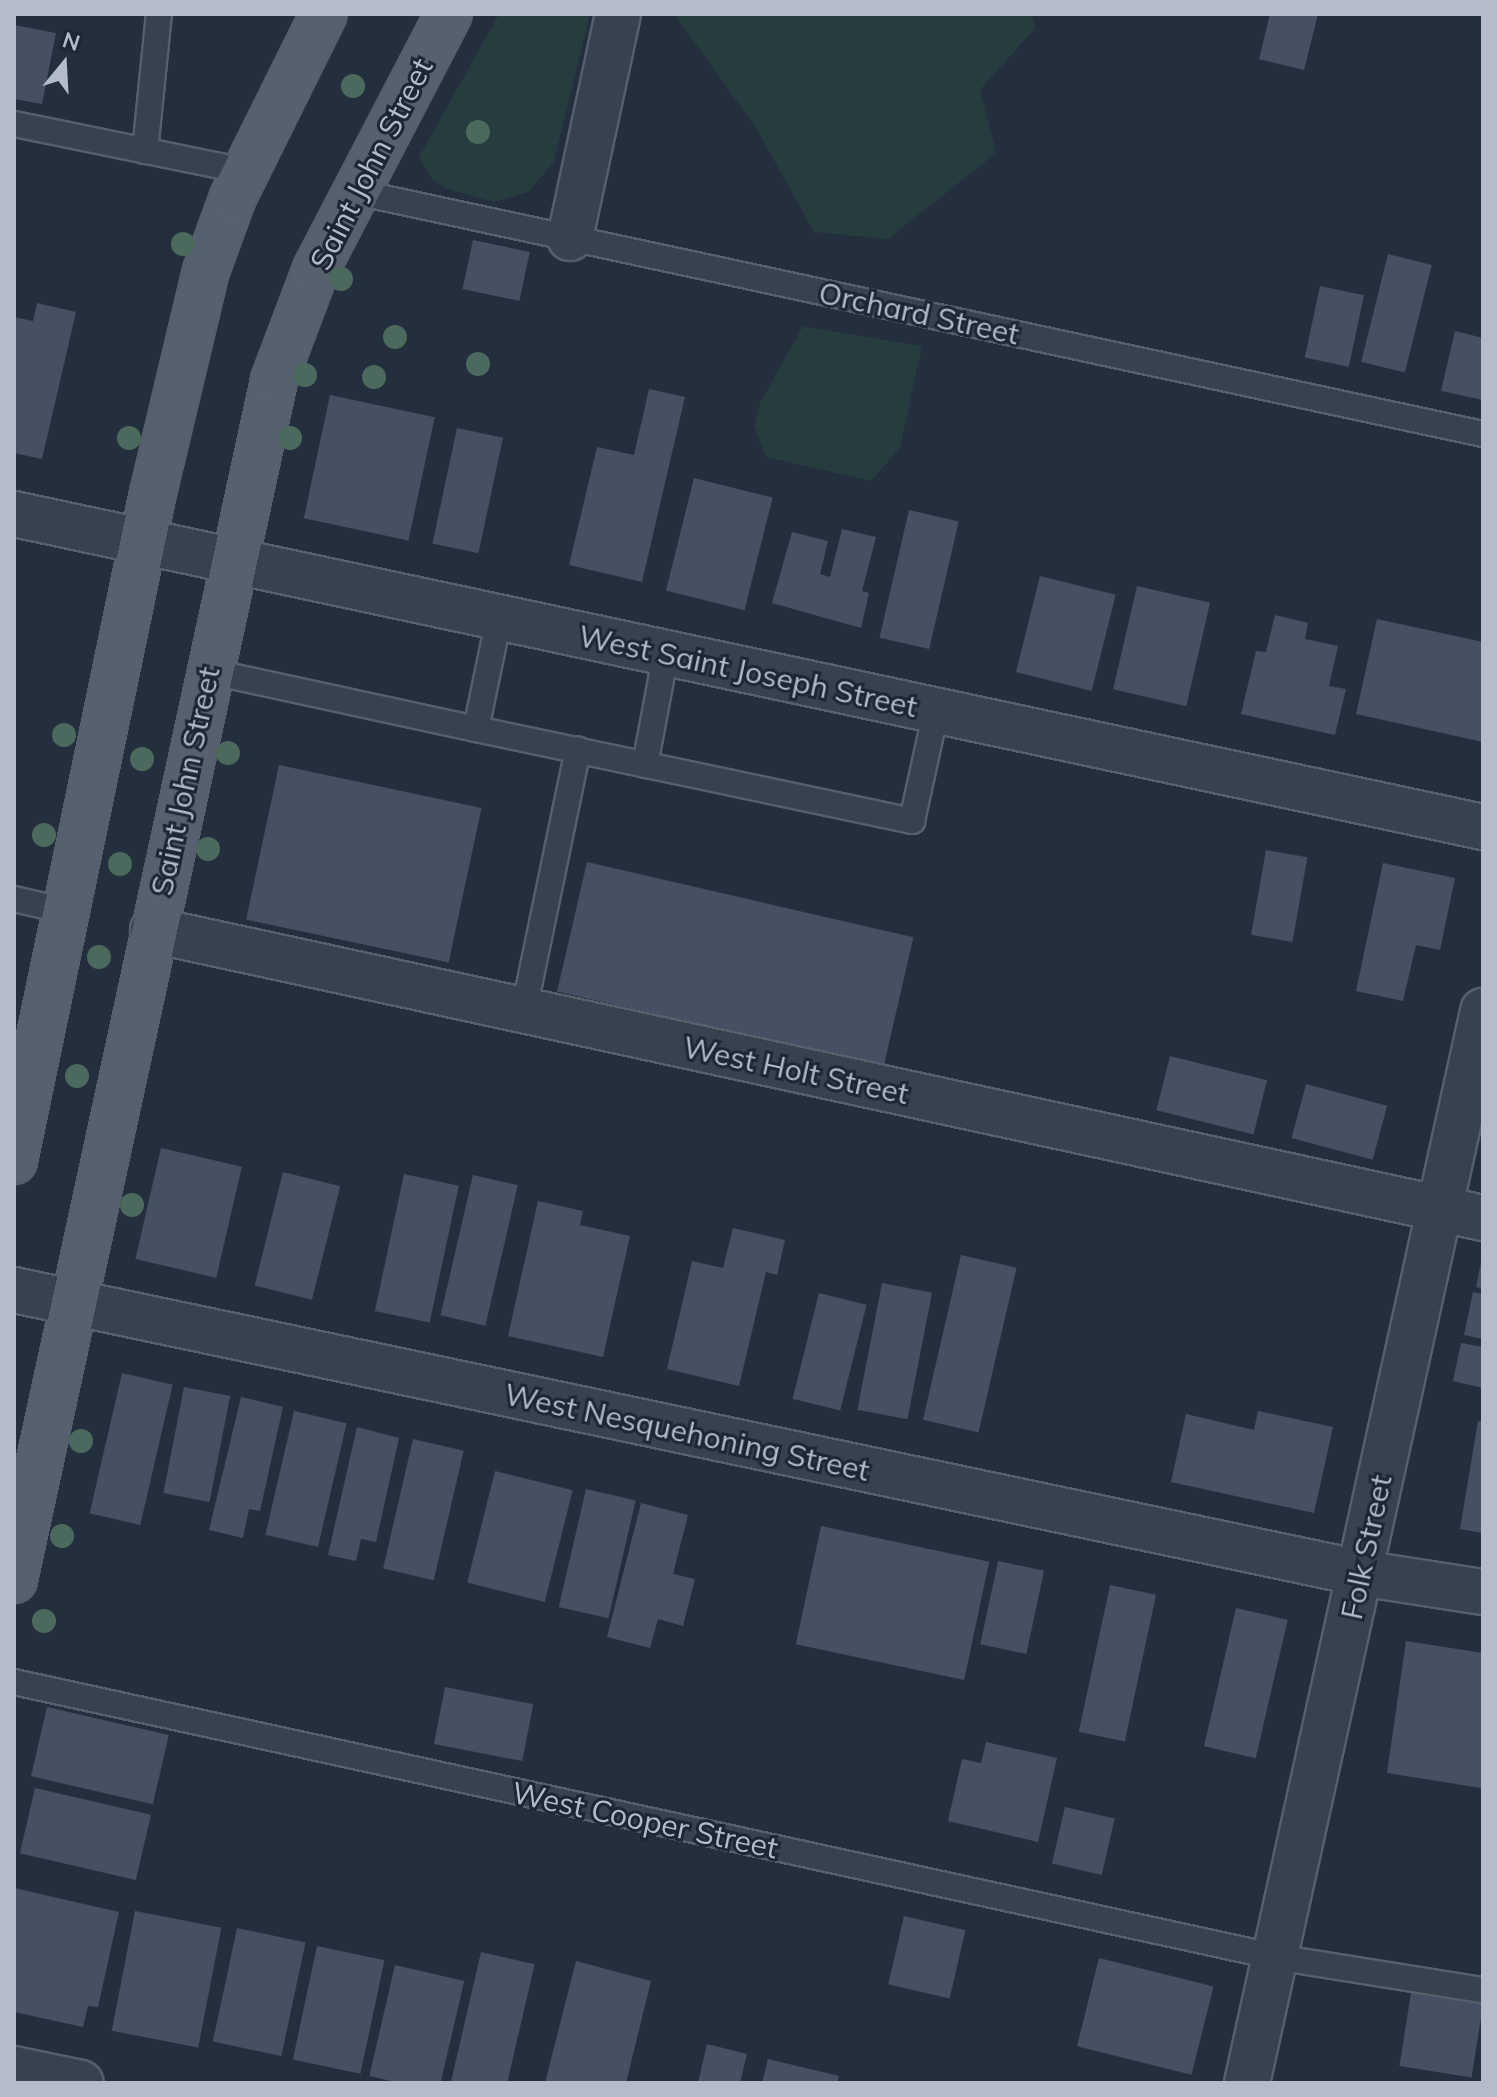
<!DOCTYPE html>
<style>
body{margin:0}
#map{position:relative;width:1497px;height:2097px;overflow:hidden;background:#242f3e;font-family:Mulish,sans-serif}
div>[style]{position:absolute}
.green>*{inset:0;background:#263c3f}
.building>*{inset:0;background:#455162;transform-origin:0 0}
.roads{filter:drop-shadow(2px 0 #565f6c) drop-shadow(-2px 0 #565f6c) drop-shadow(0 2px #565f6c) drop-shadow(0 -2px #565f6c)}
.lane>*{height:24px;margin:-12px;padding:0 12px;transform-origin:12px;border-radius:12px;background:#38414e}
.street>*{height:44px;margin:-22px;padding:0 22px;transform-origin:22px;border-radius:22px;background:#38414e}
.primary>*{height:44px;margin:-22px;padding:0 22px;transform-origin:22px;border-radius:22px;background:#56606e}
.trees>*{width:24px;height:24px;margin:-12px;border-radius:50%;background:#4b6a5d}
span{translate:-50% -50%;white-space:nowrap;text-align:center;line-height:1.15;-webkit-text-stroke:6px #1d2633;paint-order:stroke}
.street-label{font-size:30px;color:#b4bcc9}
.frame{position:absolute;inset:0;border:16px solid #b4bcc9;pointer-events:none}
.north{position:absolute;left:24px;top:24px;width:80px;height:80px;-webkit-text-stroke:6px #1d2633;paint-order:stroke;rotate:18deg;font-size:22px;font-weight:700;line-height:32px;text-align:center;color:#b4bcc9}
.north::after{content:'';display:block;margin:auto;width:28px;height:36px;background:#b4bcc9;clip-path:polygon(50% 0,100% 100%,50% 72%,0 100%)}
</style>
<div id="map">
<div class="green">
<i style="clip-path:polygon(499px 14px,590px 14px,554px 162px,528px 192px,494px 202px,447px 189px,432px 179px,419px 157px)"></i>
<i style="clip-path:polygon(674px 14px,1031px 14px,1035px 28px,980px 90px,996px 153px,888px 239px,814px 232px,755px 126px)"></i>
<i style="clip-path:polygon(803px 326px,922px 346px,900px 448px,871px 481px,766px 457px,754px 426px,760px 403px)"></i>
</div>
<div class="building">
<i style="clip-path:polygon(1270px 14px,1318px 14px,1304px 70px,1259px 59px)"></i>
<i style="clip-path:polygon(14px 25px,56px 33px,42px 104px,14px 99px)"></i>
<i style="left:473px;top:240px;width:58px;height:50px;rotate:12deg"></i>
<i style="left:1388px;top:254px;width:45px;height:111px;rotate:14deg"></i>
<i style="left:1320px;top:286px;width:45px;height:73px;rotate:12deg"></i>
<i style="clip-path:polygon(37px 303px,76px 312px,42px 459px,14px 453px,14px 317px,33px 321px)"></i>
<i style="clip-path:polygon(1455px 331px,1483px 338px,1483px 400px,1441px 391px)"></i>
<i style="clip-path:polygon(649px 389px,685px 397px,642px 582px,569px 565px,597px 447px,634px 455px)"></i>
<i style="left:330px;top:395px;width:107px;height:126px;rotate:12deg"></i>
<i style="left:457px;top:428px;width:47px;height:118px;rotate:12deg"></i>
<i style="left:694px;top:478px;width:81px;height:116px;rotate:14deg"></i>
<i style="left:909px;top:510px;width:51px;height:131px;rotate:13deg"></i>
<i style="clip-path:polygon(842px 529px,876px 537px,862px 591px,869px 593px,861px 628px,772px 603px,792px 532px,828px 541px,820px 574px,830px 577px)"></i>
<i style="left:1040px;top:576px;width:78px;height:99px;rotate:14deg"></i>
<i style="left:1137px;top:586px;width:75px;height:106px;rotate:13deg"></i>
<i style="clip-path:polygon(1275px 615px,1308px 623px,1305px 639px,1338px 646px,1329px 686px,1346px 689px,1335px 735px,1241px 714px,1256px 651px,1266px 652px)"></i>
<i style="clip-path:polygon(1377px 619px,1483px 642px,1483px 742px,1356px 714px)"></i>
<i style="left:279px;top:765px;width:207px;height:158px;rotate:12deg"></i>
<i style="left:1266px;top:850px;width:42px;height:86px;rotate:10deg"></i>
<i style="left:587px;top:862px;width:335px;height:133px;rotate:13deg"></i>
<i style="clip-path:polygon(1383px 863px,1455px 878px,1440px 950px,1416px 945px,1403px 1001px,1356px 991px)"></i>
<i style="left:1170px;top:1056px;width:100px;height:56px;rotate:14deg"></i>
<i style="left:1306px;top:1084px;width:84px;height:56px;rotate:15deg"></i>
<i style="left:161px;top:1148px;width:83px;height:114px;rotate:13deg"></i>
<i style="left:283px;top:1172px;width:59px;height:117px;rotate:14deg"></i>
<i style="left:404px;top:1174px;width:56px;height:140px;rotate:12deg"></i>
<i style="left:473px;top:1175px;width:46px;height:144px;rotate:13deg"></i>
<i style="clip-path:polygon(538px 1201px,583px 1211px,580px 1225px,630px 1236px,603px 1357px,508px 1336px)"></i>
<i style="clip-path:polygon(733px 1228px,785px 1240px,777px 1275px,766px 1272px,739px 1386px,667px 1369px,692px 1261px,723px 1268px)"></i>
<i style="left:961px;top:1255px;width:57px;height:169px;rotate:13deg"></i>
<i style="clip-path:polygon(1482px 1258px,1483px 1259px,1483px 1289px,1476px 1287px)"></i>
<i style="left:882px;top:1283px;width:51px;height:129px;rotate:11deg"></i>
<i style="clip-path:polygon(1473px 1292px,1483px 1294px,1483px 1339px,1464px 1335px)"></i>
<i style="left:819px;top:1293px;width:49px;height:109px;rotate:14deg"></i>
<i style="clip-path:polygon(1461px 1343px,1483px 1347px,1483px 1388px,1453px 1381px)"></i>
<i style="left:122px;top:1373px;width:52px;height:144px;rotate:13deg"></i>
<i style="left:184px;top:1387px;width:47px;height:108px;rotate:11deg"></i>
<i style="clip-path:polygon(241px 1397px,283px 1407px,260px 1511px,249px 1509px,243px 1538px,209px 1530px)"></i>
<i style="left:294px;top:1411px;width:54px;height:127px;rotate:13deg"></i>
<i style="clip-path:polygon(1258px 1411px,1333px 1427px,1314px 1513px,1171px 1482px,1186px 1414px,1254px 1430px)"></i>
<i style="clip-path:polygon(1478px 1421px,1483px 1421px,1483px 1533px,1460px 1529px)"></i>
<i style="clip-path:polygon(357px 1427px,399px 1438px,376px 1542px,361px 1539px,356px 1561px,328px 1555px)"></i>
<i style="left:413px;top:1439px;width:52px;height:133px;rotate:13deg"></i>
<i style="left:495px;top:1471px;width:80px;height:115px;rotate:14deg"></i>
<i style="left:586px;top:1489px;width:51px;height:121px;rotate:13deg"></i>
<i style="clip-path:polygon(641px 1503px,688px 1515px,673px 1574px,695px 1579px,683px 1626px,658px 1619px,650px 1648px,607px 1637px)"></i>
<i style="left:821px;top:1526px;width:172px;height:121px;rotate:12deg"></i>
<i style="left:998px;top:1561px;width:47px;height:85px;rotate:12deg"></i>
<i style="left:1110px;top:1585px;width:47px;height:150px;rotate:12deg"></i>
<i style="left:1236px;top:1608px;width:53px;height:142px;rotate:13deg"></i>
<i style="clip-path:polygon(1406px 1641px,1483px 1653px,1481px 1788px,1387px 1773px)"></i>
<i style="left:445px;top:1687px;width:90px;height:58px;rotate:11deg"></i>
<i style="left:47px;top:1707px;width:125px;height:71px;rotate:13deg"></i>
<i style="clip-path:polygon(986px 1742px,1057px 1758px,1038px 1842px,948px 1821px,962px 1759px,981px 1763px)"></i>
<i style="left:35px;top:1788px;width:119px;height:67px;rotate:13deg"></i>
<i style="left:1065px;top:1807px;width:51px;height:58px;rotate:13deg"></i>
<i style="clip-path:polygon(14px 1888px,119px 1912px,98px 2007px,88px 2006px,83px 2027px,14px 2012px)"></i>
<i style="left:135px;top:1911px;width:88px;height:122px;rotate:11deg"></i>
<i style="left:904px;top:1916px;width:63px;height:70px;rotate:13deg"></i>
<i style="left:237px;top:1928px;width:70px;height:116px;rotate:12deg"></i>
<i style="left:317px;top:1946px;width:69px;height:116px;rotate:12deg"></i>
<i style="left:481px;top:1952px;width:55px;height:134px;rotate:13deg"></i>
<i style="left:1099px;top:1958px;width:118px;height:91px;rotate:14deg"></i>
<i style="clip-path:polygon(576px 1961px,651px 1981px,626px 2083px,545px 2083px)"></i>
<i style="left:395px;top:1965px;width:71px;height:114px;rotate:13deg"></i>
<i style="left:1411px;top:1993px;width:73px;height:74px;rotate:9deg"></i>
<i style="clip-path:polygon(707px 2044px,747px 2054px,740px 2083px,698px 2083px)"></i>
<i style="clip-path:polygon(768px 2059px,839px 2076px,837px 2083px,762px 2083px)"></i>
</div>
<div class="roads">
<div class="lane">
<i style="left:14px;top:124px;width:236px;rotate:11.5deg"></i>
<i style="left:145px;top:151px;width:138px;rotate:-84.2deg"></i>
<i style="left:356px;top:192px;width:1153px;rotate:12.12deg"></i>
<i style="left:208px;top:671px;width:274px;rotate:12.2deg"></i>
<i style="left:476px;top:729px;width:113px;rotate:-78.3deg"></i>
<i style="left:476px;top:729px;width:446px;rotate:11.9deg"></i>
<i style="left:912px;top:821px;width:113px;rotate:-77.7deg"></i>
<i style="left:645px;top:765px;width:114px;rotate:-79.4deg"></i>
<i style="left:14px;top:899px;width:53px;rotate:13deg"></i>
<i style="left:524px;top:1010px;width:266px;rotate:-78.3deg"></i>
<i style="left:14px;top:1682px;width:1292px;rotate:12.29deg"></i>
<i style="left:1276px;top:1957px;width:210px;rotate:9.1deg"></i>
</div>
<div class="street">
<i style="left:570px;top:238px;width:229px;rotate:-77.9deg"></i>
<i style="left:14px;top:514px;width:1502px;rotate:12.03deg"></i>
<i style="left:153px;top:930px;width:1361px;rotate:12.22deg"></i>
<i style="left:14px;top:1290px;width:1375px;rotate:11.87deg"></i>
<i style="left:1360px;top:1573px;width:124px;rotate:8.8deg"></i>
<i style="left:14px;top:2069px;width:68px;rotate:11.8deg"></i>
<i style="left:1247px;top:2083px;width:1098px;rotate:-77.58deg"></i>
</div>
<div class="primary">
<i style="left:14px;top:1161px;width:682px;rotate:-78.25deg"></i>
<i style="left:153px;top:493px;width:228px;rotate:-76.6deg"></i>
<i style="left:206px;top:271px;width:79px;rotate:-70deg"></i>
<i style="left:233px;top:197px;width:204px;rotate:-63.6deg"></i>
<i style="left:14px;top:1580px;width:1228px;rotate:-77.77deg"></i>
<i style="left:274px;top:380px;width:119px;rotate:-69.3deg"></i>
<i style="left:316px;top:269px;width:288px;rotate:-62.5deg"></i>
</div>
</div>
<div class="trees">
<i style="left:353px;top:86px"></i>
<i style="left:478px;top:132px"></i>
<i style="left:183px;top:244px"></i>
<i style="left:341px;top:279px"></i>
<i style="left:395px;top:337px"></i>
<i style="left:478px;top:364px"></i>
<i style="left:305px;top:375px"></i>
<i style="left:374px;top:377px"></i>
<i style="left:129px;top:438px"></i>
<i style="left:290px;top:438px"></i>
<i style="left:64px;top:735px"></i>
<i style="left:228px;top:753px"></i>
<i style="left:142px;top:759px"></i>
<i style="left:44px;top:835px"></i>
<i style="left:208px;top:849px"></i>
<i style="left:120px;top:864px"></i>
<i style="left:99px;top:957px"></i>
<i style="left:77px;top:1076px"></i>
<i style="left:132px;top:1205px"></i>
<i style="left:81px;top:1441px"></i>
<i style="left:62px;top:1536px"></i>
<i style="left:44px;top:1621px"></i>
</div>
<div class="street-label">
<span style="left:371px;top:164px;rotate:-63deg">Saint John Street</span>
<span style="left:919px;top:313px;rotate:12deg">Orchard Street</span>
<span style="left:748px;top:671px;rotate:12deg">West Saint Joseph Street</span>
<span style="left:185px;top:781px;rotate:-78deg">Saint John Street</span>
<span style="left:796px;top:1070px;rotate:12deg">West Holt Street</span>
<span style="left:687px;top:1432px;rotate:12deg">West Nesquehoning Street</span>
<span style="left:1366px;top:1547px;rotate:-78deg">Folk Street</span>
<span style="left:645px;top:1820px;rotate:12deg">West Cooper Street</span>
</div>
<div class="frame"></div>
<div class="north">N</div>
</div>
